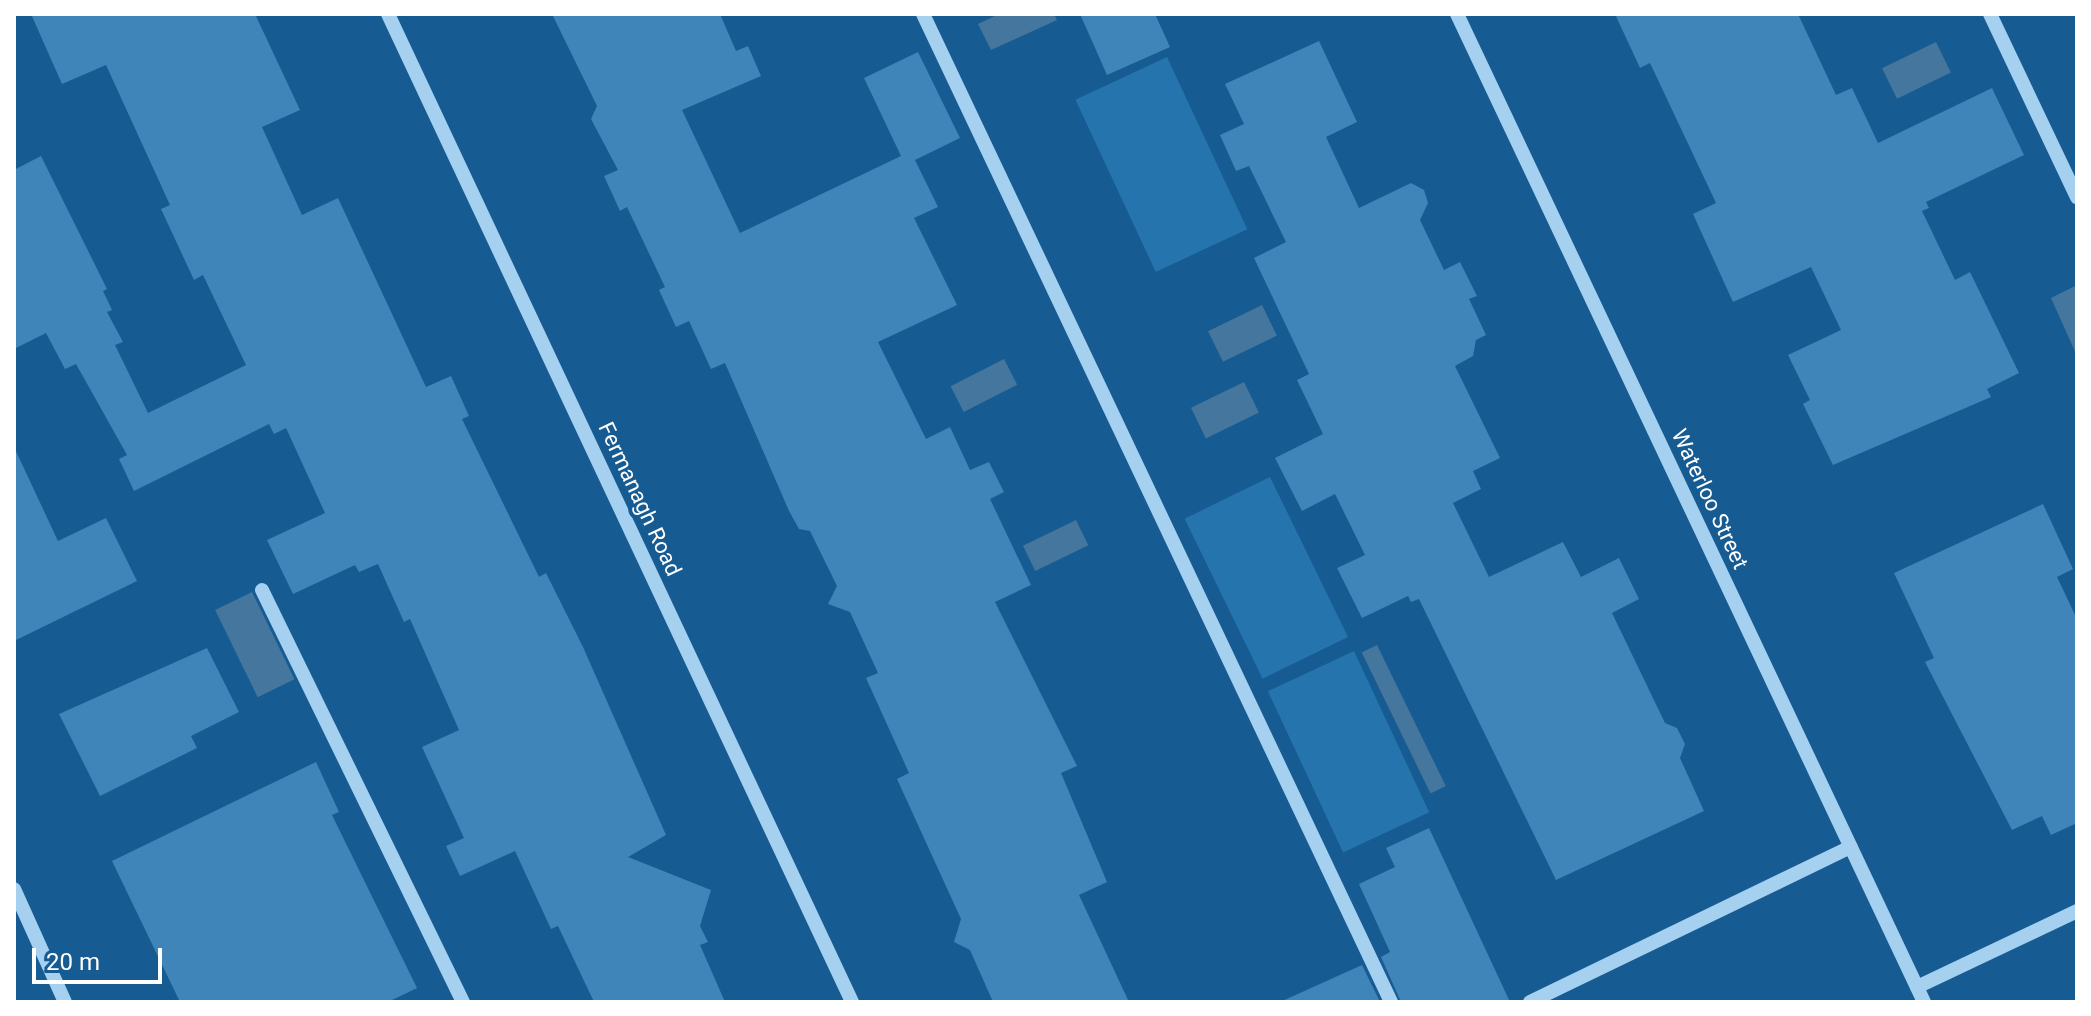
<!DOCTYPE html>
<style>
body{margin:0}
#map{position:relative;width:2091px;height:1016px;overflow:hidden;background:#165b92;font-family:Roboto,sans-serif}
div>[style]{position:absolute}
.green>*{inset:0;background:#2674ae;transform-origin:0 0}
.water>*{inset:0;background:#45769d;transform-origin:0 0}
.building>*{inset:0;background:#3f85b9}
.minor>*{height:14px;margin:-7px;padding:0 7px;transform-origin:7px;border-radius:7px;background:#a5d0f0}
span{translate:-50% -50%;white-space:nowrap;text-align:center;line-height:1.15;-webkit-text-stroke:8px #165b92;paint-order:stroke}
.street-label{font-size:22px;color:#fff}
.frame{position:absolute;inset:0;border:16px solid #fff;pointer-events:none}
.scale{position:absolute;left:32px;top:948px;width:130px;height:36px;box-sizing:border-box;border:4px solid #fff;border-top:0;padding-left:10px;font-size:24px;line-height:28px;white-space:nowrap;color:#fff;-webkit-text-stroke:6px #165b92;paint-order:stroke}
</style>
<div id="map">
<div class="green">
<i style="left:1167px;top:57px;width:190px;height:101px;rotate:65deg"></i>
<i style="left:1270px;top:477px;width:178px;height:95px;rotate:64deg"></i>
<i style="left:1354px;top:651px;width:178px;height:95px;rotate:65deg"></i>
</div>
<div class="water">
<i style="clip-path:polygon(999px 14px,1054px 14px,1057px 20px,991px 50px,978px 24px)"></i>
<i style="left:1936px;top:42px;width:34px;height:60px;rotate:64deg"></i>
<i style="clip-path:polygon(2077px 285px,2077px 356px,2051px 298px)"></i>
<i style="left:1262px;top:305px;width:34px;height:60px;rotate:64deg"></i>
<i style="left:1004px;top:359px;width:29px;height:60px;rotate:63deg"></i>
<i style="left:1244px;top:382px;width:34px;height:59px;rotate:64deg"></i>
<i style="left:1076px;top:520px;width:28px;height:59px;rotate:64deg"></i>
<i style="left:252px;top:592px;width:97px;height:41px;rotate:64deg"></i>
<i style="left:1377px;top:645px;width:157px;height:17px;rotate:64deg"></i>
</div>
<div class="building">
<i style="clip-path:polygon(31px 14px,255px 14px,300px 110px,262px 127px,302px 215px,338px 198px,426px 387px,451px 376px,469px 416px,462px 419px,539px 577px,546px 573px,583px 647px,666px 835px,628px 857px,711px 890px,700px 926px,708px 942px,700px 945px,725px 1002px,594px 1002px,558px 926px,551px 929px,515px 851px,460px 876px,446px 846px,464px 838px,422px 747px,459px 730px,410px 619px,404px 622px,378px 564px,359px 572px,355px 565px,293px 594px,267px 540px,325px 513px,286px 428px,274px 434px,269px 424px,134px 491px,119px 459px,127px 455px,76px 364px,65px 369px,46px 333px,14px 349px,14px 170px,41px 156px,107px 289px,103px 291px,112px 310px,107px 312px,123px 342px,115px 345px,148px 413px,246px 365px,203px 275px,194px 280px,161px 209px,170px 205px,106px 65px,62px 84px)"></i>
<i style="clip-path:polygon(552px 14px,720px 14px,736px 51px,748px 46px,761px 76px,682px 110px,740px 233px,901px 156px,864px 78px,918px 52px,960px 138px,915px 160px,938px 207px,914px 218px,957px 305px,878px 342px,926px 439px,950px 427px,970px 470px,989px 462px,1004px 492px,990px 499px,1031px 585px,995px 602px,1077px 766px,1061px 773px,1107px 882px,1079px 895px,1129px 1002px,993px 1002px,970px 950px,954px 942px,961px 919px,897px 779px,909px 773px,866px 678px,878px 673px,850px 612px,828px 604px,837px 586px,810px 531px,799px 529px,789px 511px,725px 363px,711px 369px,689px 321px,676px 327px,659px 290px,665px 287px,627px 207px,620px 211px,604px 176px,618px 170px,591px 119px,597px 106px)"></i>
<i style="clip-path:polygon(1080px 14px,1155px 14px,1170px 47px,1107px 75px)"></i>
<i style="clip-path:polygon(1615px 14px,1798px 14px,1836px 95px,1852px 88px,1878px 143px,1992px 88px,2024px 155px,1926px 202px,1929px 208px,1922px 211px,1955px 280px,1970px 272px,2019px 373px,1987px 389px,1991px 397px,1833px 465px,1803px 404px,1810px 400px,1788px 355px,1841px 330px,1811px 267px,1733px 302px,1693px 214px,1716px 203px,1650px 63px,1640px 68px)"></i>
<i style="clip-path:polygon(1319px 41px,1357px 122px,1326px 137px,1359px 208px,1411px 183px,1424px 190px,1428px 203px,1420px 220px,1444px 270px,1460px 262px,1477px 296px,1469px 299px,1486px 335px,1476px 340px,1473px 356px,1455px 366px,1500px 458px,1473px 471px,1481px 489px,1453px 503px,1489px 577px,1563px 542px,1581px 577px,1619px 558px,1639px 599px,1612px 613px,1665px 723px,1677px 728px,1685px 744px,1680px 758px,1704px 811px,1556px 880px,1419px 599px,1411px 602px,1408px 596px,1362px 618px,1337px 568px,1365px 555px,1335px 494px,1302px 511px,1275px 458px,1323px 434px,1297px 380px,1309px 374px,1254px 258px,1286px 242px,1249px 166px,1236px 171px,1220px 135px,1244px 124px,1225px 84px)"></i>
<i style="clip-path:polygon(14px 447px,58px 541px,106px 518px,137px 581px,14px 641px)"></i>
<i style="clip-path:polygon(2043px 504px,2073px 569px,2057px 577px,2077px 619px,2077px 823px,2051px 835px,2042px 816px,2012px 830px,1925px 662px,1934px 658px,1894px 573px)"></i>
<i style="clip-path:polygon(207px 648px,239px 712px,191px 736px,197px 748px,100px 796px,59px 714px)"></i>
<i style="clip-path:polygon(316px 762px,339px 812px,332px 815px,417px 988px,388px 1002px,180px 1002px,112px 861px)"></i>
<i style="clip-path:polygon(1429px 828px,1510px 1002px,1401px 1002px,1381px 957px,1390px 952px,1359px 884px,1395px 867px,1386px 848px)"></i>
<i style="clip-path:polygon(1362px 965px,1380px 1002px,1280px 1002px)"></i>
</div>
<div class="minor">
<i style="left:388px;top:14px;width:1092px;rotate:64.84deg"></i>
<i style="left:923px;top:14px;width:1093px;rotate:64.65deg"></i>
<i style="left:1457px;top:14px;width:1093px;rotate:64.7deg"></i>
<i style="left:1990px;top:14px;width:203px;rotate:64.6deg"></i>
<i style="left:262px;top:590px;width:458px;rotate:64deg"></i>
<i style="left:14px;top:889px;width:124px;rotate:65.7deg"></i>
<i style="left:1917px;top:987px;width:177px;rotate:-25.4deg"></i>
<i style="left:1530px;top:1002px;width:356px;rotate:-25.8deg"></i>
</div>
<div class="street-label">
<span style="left:640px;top:499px;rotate:65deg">Fermanagh Road</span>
<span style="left:1710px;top:499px;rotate:65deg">Waterloo Street</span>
</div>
<div class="frame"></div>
<div class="scale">20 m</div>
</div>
